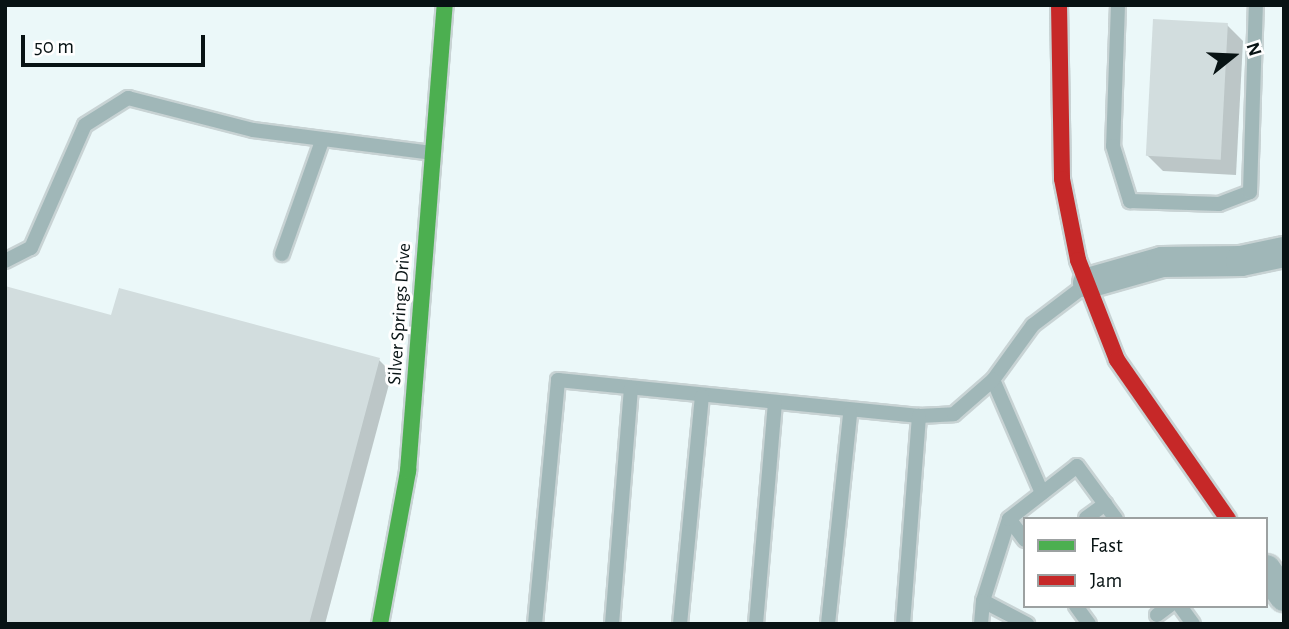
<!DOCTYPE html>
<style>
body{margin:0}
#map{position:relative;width:1289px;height:629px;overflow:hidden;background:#ebf8f9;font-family:"Alegreya Sans",sans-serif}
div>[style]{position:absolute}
.shadow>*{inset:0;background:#0003}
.building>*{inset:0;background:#d2ddde;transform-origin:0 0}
.roads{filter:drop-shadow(2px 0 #c8d3d4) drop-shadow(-2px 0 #c8d3d4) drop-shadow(0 2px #c8d3d4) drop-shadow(0 -2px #c8d3d4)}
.lane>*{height:14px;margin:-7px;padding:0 7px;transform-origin:7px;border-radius:7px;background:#a0b7b8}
.street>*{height:30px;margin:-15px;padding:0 15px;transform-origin:15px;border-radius:15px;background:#a0b7b8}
.fast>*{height:16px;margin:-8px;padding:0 8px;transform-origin:8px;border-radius:8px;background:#4caf50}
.jam>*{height:16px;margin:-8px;padding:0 8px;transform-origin:8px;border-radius:8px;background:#c62828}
span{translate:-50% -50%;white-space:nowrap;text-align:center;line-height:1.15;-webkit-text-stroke:6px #fff;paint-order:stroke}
.street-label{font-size:19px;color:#081314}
.frame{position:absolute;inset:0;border:7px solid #081314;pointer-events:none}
.legend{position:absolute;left:1023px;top:517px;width:245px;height:91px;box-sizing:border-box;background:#fff;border:2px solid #9ca1a1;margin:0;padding:9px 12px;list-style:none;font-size:21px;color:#081314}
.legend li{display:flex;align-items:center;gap:14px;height:35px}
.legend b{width:35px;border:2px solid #9ca1a1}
.north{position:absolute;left:1198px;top:21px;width:70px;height:70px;-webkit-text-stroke:5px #fff;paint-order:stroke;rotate:72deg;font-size:19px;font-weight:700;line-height:28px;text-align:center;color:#081314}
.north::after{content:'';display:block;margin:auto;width:24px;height:32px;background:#081314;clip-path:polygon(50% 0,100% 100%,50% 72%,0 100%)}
.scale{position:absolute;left:21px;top:35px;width:184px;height:32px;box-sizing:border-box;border:4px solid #081314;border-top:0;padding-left:9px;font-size:21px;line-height:24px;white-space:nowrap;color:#081314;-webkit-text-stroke:5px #fff;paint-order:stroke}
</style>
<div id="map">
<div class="shadow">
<i style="clip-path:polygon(1227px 25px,1243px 41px,1236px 175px,1163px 171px,1147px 155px)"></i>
<i style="clip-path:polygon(112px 317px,379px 360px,392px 373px,325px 624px,5px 624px)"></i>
</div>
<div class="building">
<i style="left:1153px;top:19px;width:75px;height:137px;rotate:3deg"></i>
<i style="clip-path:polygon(5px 286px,111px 315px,119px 288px,380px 358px,309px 624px,5px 624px)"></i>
</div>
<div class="roads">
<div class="lane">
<i style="left:1118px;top:5px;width:141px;rotate:92deg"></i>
<i style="left:1113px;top:146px;width:58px;rotate:72.8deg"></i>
<i style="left:1130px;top:201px;width:89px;rotate:1.9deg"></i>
<i style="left:1219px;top:204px;width:33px;rotate:-21deg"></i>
<i style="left:1250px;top:192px;width:187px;rotate:-88.2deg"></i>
<i style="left:282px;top:254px;width:120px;rotate:-70.5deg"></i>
<i style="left:5px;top:261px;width:29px;rotate:-27deg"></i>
<i style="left:31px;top:248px;width:134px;rotate:-66.3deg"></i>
<i style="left:85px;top:125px;width:51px;rotate:-32.1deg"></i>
<i style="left:128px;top:98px;width:129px;rotate:14.4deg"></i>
<i style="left:253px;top:130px;width:180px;rotate:7.3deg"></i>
<i style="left:1042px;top:493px;width:123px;rotate:-113.4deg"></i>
<i style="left:993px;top:380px;width:68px;rotate:-54deg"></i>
<i style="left:1033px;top:325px;width:68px;rotate:-37.2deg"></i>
<i style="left:1086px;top:518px;width:24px;rotate:-36deg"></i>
<i style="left:1009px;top:519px;width:86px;rotate:107.6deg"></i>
<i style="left:983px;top:601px;width:50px;rotate:27.6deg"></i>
<i style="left:1025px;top:540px;width:26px;rotate:-127deg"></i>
<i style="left:1009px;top:519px;width:86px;rotate:-37.9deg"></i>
<i style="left:1077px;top:466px;width:66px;rotate:53.7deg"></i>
<i style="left:1076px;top:606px;width:22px;rotate:54deg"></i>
<i style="left:1180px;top:606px;width:22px;rotate:54deg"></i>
<i style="left:1157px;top:615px;width:15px;rotate:-37deg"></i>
<i style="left:535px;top:624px;width:245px;rotate:-84.6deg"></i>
<i style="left:558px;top:380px;width:363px;rotate:5.7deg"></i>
<i style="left:919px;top:416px;width:35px;rotate:-3deg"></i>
<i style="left:954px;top:414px;width:52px;rotate:-41.1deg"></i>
<i style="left:612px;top:624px;width:237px;rotate:-85.4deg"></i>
<i style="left:680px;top:624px;width:229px;rotate:-84.5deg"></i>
<i style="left:756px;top:624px;width:221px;rotate:-85.1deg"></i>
<i style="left:828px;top:624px;width:212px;rotate:-84deg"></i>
<i style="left:903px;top:624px;width:209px;rotate:-85.6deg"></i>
<i style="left:981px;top:624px;width:23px;rotate:-85deg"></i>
</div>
<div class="street">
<i style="left:1088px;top:283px;width:77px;rotate:-15.8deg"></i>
<i style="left:1162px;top:262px;width:79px;rotate:-0.7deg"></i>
<i style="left:1241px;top:261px;width:44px;rotate:-11.8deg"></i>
<i style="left:1266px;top:570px;width:32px;rotate:55deg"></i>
</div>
<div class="fast">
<i style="left:380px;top:624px;width:156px;rotate:-79.6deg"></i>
<i style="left:408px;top:471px;width:467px;rotate:-85.5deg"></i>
</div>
<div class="jam">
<i style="left:1059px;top:5px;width:174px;rotate:89deg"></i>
<i style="left:1062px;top:179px;width:83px;rotate:78.8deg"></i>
<i style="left:1078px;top:260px;width:107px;rotate:68.7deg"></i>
<i style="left:1117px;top:360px;width:194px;rotate:55.1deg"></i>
</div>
</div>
<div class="street-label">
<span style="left:400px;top:314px;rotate:-86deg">Silver Springs Drive</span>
</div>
<div class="frame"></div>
<ul class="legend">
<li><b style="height:9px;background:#4caf50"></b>Fast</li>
<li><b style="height:9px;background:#c62828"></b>Jam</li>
</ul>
<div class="north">N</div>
<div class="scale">50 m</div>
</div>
